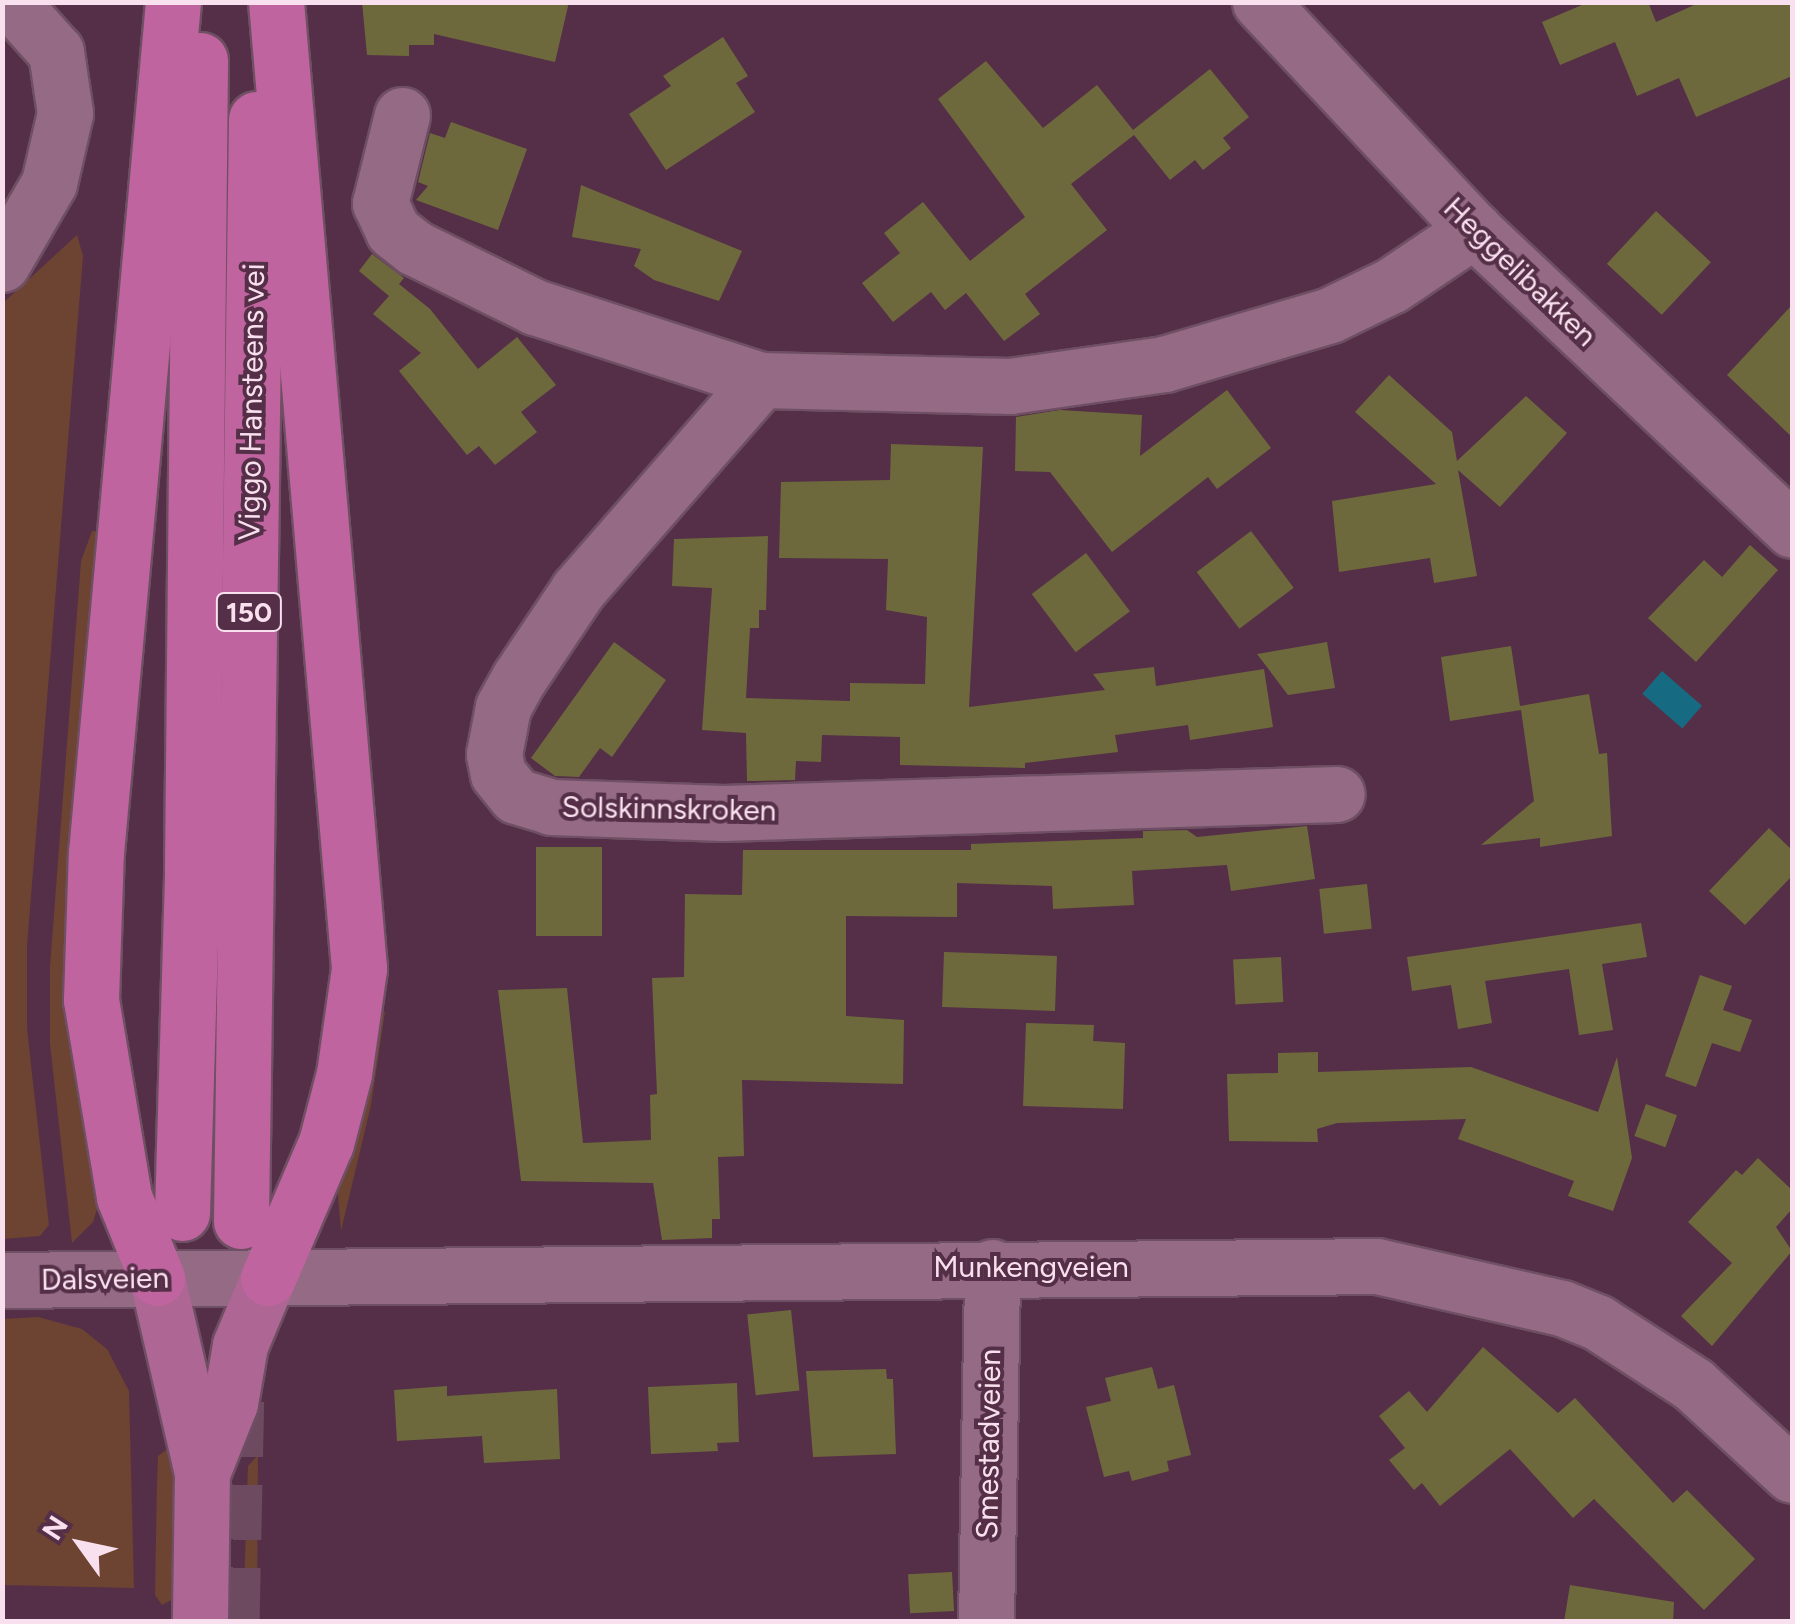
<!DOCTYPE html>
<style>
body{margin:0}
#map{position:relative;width:1795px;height:1624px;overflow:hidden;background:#552f47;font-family:Figtree,sans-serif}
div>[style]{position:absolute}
.green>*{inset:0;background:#6d4332}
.water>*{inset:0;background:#166b83;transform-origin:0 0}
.building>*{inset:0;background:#6e693c;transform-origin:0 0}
.highway-tunnel>*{height:55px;margin-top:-27.5px;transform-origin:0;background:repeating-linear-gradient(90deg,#6e4a60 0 55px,transparent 0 83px)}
.roads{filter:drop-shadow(2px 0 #6f4f63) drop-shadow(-2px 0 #6f4f63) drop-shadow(0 2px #6f4f63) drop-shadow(0 -2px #6f4f63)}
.minor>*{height:55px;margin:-27.5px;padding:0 27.5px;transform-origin:27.5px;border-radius:27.5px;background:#946a84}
.major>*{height:55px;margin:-27.5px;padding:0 27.5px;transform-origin:27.5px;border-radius:27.5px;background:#ae6694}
.highway>*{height:55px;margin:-27.5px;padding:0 27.5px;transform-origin:27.5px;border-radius:27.5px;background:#bf649f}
span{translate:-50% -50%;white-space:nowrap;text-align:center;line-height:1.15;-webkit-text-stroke:8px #552f47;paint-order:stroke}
.shield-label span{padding:2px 8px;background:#552f47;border:2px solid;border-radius:8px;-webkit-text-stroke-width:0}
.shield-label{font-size:28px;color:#f9e0ee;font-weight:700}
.street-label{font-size:30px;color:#f9e0ee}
.frame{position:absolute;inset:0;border:5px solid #f9e0ee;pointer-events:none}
.north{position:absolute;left:30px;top:1494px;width:100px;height:100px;-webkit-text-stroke:8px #552f47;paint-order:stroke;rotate:303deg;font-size:28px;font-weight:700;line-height:40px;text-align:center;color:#f9e0ee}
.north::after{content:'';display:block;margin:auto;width:35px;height:45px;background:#f9e0ee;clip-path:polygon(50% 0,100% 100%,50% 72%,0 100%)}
</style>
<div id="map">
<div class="green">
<i style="clip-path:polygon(77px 235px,83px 256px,27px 946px,27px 1029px,49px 1225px,40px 1236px,3px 1239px,3px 303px)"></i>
<i style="clip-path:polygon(92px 531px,103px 531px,69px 999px,71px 1052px,99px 1203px,93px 1222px,72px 1243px,50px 1044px,50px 966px,81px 561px)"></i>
<i style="clip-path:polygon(379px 1010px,385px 1012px,371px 1105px,341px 1231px,336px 1172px)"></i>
<i style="clip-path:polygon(38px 1317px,82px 1329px,107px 1349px,129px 1391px,134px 1588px,3px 1585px,3px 1319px)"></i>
<i style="clip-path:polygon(166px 1450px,175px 1456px,175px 1598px,162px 1605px,155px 1595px,157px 1484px,158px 1456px)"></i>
<i style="clip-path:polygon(258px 1455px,257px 1621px,243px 1621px,248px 1466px)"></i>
</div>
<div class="water">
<i style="left:1662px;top:671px;width:53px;height:30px;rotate:41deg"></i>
</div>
<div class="building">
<i style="clip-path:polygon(362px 2px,569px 2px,555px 62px,434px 34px,434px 45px,409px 45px,409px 56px,367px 55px)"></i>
<i style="clip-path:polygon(1589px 2px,1648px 2px,1656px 22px,1701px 2px,1792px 2px,1792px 76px,1696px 117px,1679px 78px,1637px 96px,1615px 42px,1560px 65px,1542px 22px)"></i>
<i style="clip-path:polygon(723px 37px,748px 76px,736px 83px,755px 112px,666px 170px,629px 114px,671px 86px,663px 76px)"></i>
<i style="clip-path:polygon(986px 61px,1043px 128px,1097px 85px,1133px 130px,1210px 69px,1249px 117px,1223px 138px,1231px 148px,1203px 170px,1195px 160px,1170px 180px,1134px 135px,1071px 184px,1107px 230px,1025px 294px,1040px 314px,1004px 341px,966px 293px,945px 310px,931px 292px,893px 322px,862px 283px,900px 253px,884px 233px,923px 202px,970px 261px,1025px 217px,938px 99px)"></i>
<i style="clip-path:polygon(451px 122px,527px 149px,498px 230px,416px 200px,428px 186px,418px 182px,430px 133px,445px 138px)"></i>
<i style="clip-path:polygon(581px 185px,742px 251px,719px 301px,654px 280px,634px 266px,641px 249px,572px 237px)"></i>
<i style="left:1656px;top:211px;width:75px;height:72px;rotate:43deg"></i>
<i style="clip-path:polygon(372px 254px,404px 278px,399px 284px,430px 309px,478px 369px,517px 337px,556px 385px,521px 412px,537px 432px,495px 465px,479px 446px,467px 455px,399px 371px,421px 353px,373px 314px,389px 296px,359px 271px)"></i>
<i style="clip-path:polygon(1792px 305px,1792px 437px,1727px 375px)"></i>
<i style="clip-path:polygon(1389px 375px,1452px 432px,1457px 461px,1526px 396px,1567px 433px,1500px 507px,1458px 470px,1477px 576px,1434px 583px,1430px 558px,1339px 572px,1332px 501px,1436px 484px,1355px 412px)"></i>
<i style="clip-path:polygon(1227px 390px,1271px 448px,1217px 489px,1208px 477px,1112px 552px,1050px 472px,1015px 471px,1016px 417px,1060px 410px,1142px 415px,1140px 456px)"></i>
<i style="clip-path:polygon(891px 444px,983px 447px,969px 707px,1105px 690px,1093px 674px,1154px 667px,1156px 686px,1264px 669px,1273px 727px,1190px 740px,1188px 725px,1115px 735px,1118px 752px,1025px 763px,1025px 768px,900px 765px,900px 737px,822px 735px,821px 762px,796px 761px,795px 780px,747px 781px,746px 733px,702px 730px,712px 588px,672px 586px,674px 539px,768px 536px,766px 610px,759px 610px,759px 628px,750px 628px,746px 698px,850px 701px,850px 683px,925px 684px,927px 617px,886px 610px,888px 559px,779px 558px,781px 482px,890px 480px)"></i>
<i style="left:1251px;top:531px;width:71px;height:68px;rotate:53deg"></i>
<i style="clip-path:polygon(1750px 545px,1778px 570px,1696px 662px,1648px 618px,1704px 560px,1722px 577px)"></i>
<i style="left:1086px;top:553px;width:73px;height:68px;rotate:53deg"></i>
<i style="clip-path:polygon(614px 642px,666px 680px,612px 757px,600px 748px,579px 777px,555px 776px,531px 758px)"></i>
<i style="clip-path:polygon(1327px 642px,1335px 688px,1288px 695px,1257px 654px)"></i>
<i style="clip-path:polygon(1511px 646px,1520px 706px,1589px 694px,1599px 754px,1607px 753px,1612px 836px,1540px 847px,1540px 838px,1481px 845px,1534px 801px,1521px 710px,1450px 721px,1441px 657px)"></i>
<i style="clip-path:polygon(1307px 826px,1315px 879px,1231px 891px,1227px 865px,1132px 871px,1134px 905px,1053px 909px,1052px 886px,957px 883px,957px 917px,846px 916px,846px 1016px,904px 1020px,903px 1084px,742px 1080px,744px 1156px,718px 1157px,720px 1219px,712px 1219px,712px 1238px,662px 1240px,653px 1183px,521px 1181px,498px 990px,567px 988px,583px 1143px,651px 1140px,650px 1095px,657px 1094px,652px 978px,684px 977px,685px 894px,742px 895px,743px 850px,971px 850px,971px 844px,1143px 838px,1143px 831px,1187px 830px,1197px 837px)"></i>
<i style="clip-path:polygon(1769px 828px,1792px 850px,1792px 876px,1745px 925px,1709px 891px)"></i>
<i style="left:536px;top:847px;width:66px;height:89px"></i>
<i style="left:1367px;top:884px;width:45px;height:48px;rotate:84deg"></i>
<i style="clip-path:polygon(1641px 923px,1647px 957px,1602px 964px,1613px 1030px,1579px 1035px,1569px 969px,1485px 981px,1492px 1023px,1458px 1029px,1451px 985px,1412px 991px,1407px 957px)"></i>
<i style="left:944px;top:952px;width:113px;height:55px;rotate:2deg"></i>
<i style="left:1281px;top:957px;width:45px;height:48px;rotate:87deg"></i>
<i style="clip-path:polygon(1700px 975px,1732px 986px,1723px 1010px,1752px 1020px,1740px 1052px,1712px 1043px,1696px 1087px,1665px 1076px)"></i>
<i style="clip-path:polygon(1026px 1023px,1094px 1025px,1093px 1041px,1125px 1043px,1123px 1109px,1023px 1106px)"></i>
<i style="clip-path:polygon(1318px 1052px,1318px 1072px,1471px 1067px,1598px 1112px,1617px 1057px,1632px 1158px,1613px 1211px,1568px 1196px,1574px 1181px,1458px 1139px,1466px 1119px,1337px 1123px,1317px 1129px,1318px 1142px,1229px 1141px,1227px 1074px,1278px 1073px,1278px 1053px)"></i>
<i style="left:1646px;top:1104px;width:33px;height:34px;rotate:20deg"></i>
<i style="clip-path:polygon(1758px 1158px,1792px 1190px,1792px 1209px,1776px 1227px,1792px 1251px,1712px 1346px,1681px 1316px,1732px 1263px,1688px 1222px,1736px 1170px,1742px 1175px)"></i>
<i style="left:791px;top:1310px;width:81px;height:44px;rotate:84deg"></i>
<i style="clip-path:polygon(1483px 1347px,1558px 1413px,1575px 1398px,1673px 1503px,1687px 1490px,1755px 1559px,1704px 1610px,1594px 1499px,1573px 1518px,1510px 1449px,1440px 1506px,1422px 1483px,1414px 1490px,1389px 1460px,1405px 1448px,1379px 1416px,1409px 1391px,1427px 1412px)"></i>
<i style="clip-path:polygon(1152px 1367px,1158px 1389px,1174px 1385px,1191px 1455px,1167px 1461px,1169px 1471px,1132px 1481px,1129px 1471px,1104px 1477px,1086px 1407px,1111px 1401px,1105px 1378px)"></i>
<i style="clip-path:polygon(886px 1369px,887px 1379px,893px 1379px,896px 1454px,813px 1457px,806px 1371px)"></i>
<i style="clip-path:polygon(737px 1383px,739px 1442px,717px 1443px,718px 1451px,651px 1454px,648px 1387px)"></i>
<i style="clip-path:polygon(447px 1386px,447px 1396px,557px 1389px,560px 1459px,484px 1463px,482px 1436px,397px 1441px,394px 1390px)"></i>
<i style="left:952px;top:1572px;width:39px;height:44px;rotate:87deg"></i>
<i style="clip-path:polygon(1570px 1585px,1674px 1602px,1673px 1622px,1564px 1622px)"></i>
</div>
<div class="highway-tunnel">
<i style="left:232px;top:1622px;width:232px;rotate:-88.8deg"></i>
</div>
<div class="roads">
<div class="minor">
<i style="left:1260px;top:2px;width:313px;rotate:46.8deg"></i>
<i style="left:1474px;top:230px;width:437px;rotate:43.3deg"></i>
<i style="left:402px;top:115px;width:91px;rotate:104deg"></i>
<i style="left:380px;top:203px;width:31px;rotate:65deg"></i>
<i style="left:393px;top:231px;width:28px;rotate:38deg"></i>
<i style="left:415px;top:248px;width:134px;rotate:26.2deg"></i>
<i style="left:535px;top:307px;width:237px;rotate:17.9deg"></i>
<i style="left:761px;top:380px;width:249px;rotate:1.4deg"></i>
<i style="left:1010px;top:386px;width:156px;rotate:-8.1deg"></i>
<i style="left:1164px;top:364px;width:173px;rotate:-16.4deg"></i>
<i style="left:1330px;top:315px;width:69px;rotate:-25.8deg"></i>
<i style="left:1392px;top:285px;width:99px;rotate:-33.9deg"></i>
<i style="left:2px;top:264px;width:94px;rotate:-59.9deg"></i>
<i style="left:49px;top:183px;width:72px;rotate:-77.1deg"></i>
<i style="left:65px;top:113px;width:62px;rotate:-98.4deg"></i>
<i style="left:56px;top:52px;width:67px;rotate:-132deg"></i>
<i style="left:761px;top:380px;width:279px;rotate:131.1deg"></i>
<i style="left:578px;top:590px;width:106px;rotate:123.8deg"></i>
<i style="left:519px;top:678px;width:33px;rotate:119deg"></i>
<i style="left:503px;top:707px;width:48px;rotate:100.8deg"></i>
<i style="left:494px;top:754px;width:20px;rotate:79deg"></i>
<i style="left:498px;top:774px;width:28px;rotate:51deg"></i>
<i style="left:516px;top:796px;width:37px;rotate:17deg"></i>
<i style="left:551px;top:807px;width:172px;rotate:2deg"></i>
<i style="left:723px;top:813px;width:614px;rotate:-1.77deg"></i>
<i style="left:2px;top:1280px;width:1375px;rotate:-0.58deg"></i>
<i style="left:1377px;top:1266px;width:190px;rotate:12.8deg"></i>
<i style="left:1562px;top:1308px;width:38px;rotate:22deg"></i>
<i style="left:1597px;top:1322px;width:114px;rotate:32.9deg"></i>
<i style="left:1693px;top:1384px;width:134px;rotate:42.6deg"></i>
<i style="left:986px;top:1622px;width:355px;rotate:-89deg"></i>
</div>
<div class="major">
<i style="left:157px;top:1278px;width:200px;rotate:77deg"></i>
<i style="left:202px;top:1473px;width:149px;rotate:90.8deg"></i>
<i style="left:202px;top:1473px;width:75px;rotate:-68.2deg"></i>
<i style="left:230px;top:1403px;width:59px;rotate:-80.2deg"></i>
<i style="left:240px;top:1345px;width:73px;rotate:-67.3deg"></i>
</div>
<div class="highway">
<i style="left:182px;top:1213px;width:346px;rotate:-88.3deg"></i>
<i style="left:192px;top:867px;width:807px;rotate:-89.43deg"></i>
<i style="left:241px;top:1221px;width:1102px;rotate:-89.22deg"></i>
<i style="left:157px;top:1278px;width:87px;rotate:-112.2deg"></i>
<i style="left:124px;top:1197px;width:200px;rotate:-99.5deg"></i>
<i style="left:91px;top:1000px;width:147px;rotate:-88.1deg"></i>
<i style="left:96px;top:853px;width:854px;rotate:-84.83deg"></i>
<i style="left:268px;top:1278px;width:147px;rotate:-66.8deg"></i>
<i style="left:326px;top:1143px;width:71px;rotate:-75.4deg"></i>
<i style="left:344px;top:1074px;width:107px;rotate:-81.9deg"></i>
<i style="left:359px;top:968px;width:970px;rotate:-94.91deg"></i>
</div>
</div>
<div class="shield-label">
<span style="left:249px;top:612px">150</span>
</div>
<div class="street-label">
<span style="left:1520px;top:272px;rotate:44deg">Heggelibakken</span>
<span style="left:252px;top:402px;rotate:-89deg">Viggo Hansteens vei</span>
<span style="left:669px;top:809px;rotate:1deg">Solskinnskroken</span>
<span style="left:1031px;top:1267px">Munkengveien</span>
<span style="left:105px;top:1279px;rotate:-1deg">Dalsveien</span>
<span style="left:989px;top:1444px;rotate:-89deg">Smestadveien</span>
</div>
<div class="frame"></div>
<div class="north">N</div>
</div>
